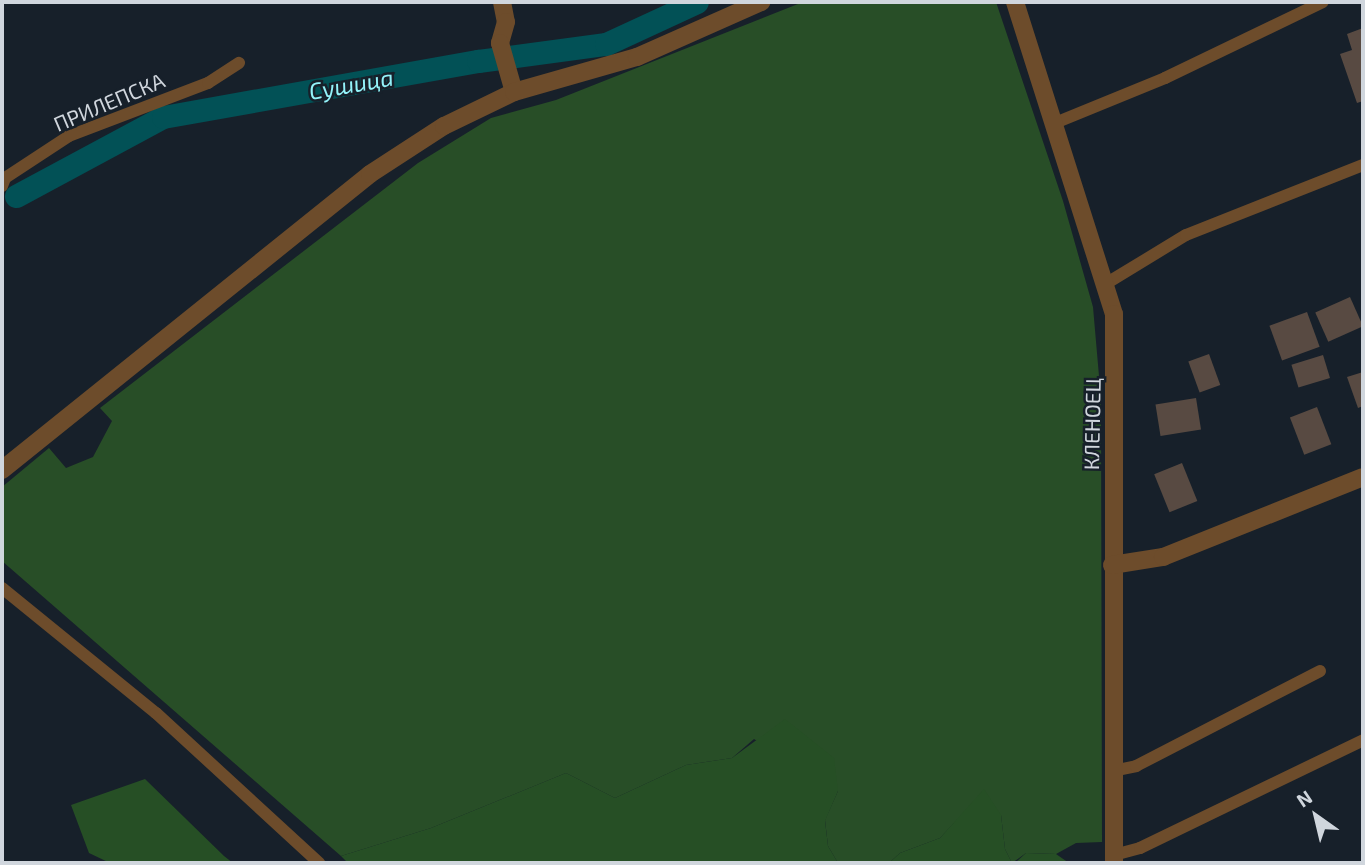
<!DOCTYPE html>
<meta charset="utf-8">
<style>
body{margin:0}
#map{position:relative;width:1365px;height:865px;overflow:hidden;background:#17202a;font-family:"Exo 2",sans-serif}
div>[style]{position:absolute}
.green>*{inset:0;background:#284e27}
.forest>*{inset:0;background:#264f25}
.canal>*{height:23px;margin:-11.5px;padding:0 11.5px;transform-origin:11.5px;border-radius:11.5px;background:#025156}
.building>*{inset:0;background:#584a42;transform-origin:0 0}
.lane>*{height:12px;margin:-6px;padding:0 6px;transform-origin:6px;border-radius:6px;background:#6d4c2b}
.street>*{height:18px;margin:-9px;padding:0 9px;transform-origin:9px;border-radius:9px;background:#6d4c2b}
span{translate:-50% -50%;white-space:nowrap;text-align:center;line-height:1.15;-webkit-text-stroke:5px #17202a;paint-order:stroke}
.street-label{font-size:21px;color:#d0d6dd}
.water-label{font-size:23px;color:#93f3fa;font-style:italic}
.frame{position:absolute;inset:0;border:4px solid #d0d6dd;pointer-events:none}
.north{position:absolute;left:1281px;top:781px;width:70px;height:70px;-webkit-text-stroke:5px #17202a;paint-order:stroke;rotate:326deg;font-size:19px;font-weight:700;line-height:28px;text-align:center;color:#d0d6dd}
.north::after{content:'';display:block;margin:auto;width:24px;height:32px;background:#d0d6dd;clip-path:polygon(50% 0,100% 100%,50% 72%,0 100%)}
</style>
<div id="map">
<div class="green">
<i style="clip-path:polygon(803px 2px,996px 2px,1063px 201px,1093px 307px,1101px 399px,1102px 842px,1076px 843px,1056px 854px,1026px 853px,1012px 863px,1005px 849px,1001px 815px,954px 823px,940px 838px,900px 853px,889px 863px,838px 863px,828px 846px,825px 820px,838px 791px,754px 739px,732px 758px,686px 765px,615px 798px,566px 773px,431px 828px,341px 856px,2px 561px,2px 487px,49px 448px,66px 468px,93px 457px,112px 421px,100px 408px,418px 163px,491px 118px,556px 100px)"></i>
</div>
<div class="forest">
<i style="clip-path:polygon(785px 719px,834px 758px,838px 791px,825px 821px,828px 846px,838px 863px,348px 863px,341px 856px,431px 828px,566px 773px,615px 798px,686px 765px,732px 758px)"></i>
<i style="clip-path:polygon(145px 779px,224px 856px,233px 863px,110px 863px,89px 853px,71px 805px)"></i>
<i style="clip-path:polygon(984px 789px,1001px 815px,1005px 849px,1012px 863px,889px 863px,900px 853px,940px 838px)"></i>
<i style="clip-path:polygon(1026px 853px,1056px 854px,1069px 863px,1015px 863px)"></i>
</div>
<div class="canal">
<i style="left:16px;top:196px;width:167px;rotate:-28.3deg"></i>
<i style="left:163px;top:117px;width:320px;rotate:-10.1deg"></i>
<i style="left:478px;top:61px;width:129px;rotate:-7.6deg"></i>
<i style="left:606px;top:44px;width:100px;rotate:-24.8deg"></i>
</div>
<div class="building">
<i style="clip-path:polygon(1363px 28px,1363px 101px,1357px 103px,1340px 54px,1352px 50px,1347px 34px)"></i>
<i style="left:1350px;top:297px;width:32px;height:38px;rotate:66deg"></i>
<i style="left:1307px;top:312px;width:37px;height:40px;rotate:70deg"></i>
<i style="left:1209px;top:354px;width:33px;height:22px;rotate:70deg"></i>
<i style="left:1323px;top:355px;width:24px;height:33px;rotate:73deg"></i>
<i style="clip-path:polygon(1363px 372px,1363px 406px,1358px 408px,1347px 377px)"></i>
<i style="left:1196px;top:398px;width:32px;height:41px;rotate:81deg"></i>
<i style="left:1317px;top:407px;width:40px;height:29px;rotate:69deg"></i>
<i style="left:1182px;top:463px;width:41px;height:30px;rotate:68deg"></i>
</div>
<div class="lane">
<i style="left:1055px;top:123px;width:119px;rotate:-22.2deg"></i>
<i style="left:1165px;top:78px;width:175px;rotate:-25.7deg"></i>
<i style="left:2px;top:186px;width:9px;rotate:-69deg"></i>
<i style="left:5px;top:178px;width:77px;rotate:-33.3deg"></i>
<i style="left:69px;top:136px;width:149px;rotate:-20.9deg"></i>
<i style="left:208px;top:83px;width:37px;rotate:-33deg"></i>
<i style="left:1107px;top:283px;width:92px;rotate:-31.3deg"></i>
<i style="left:1186px;top:235px;width:190px;rotate:-21.6deg"></i>
<i style="left:2px;top:588px;width:198px;rotate:39.1deg"></i>
<i style="left:156px;top:713px;width:222px;rotate:42.6deg"></i>
<i style="left:1113px;top:771px;width:24px;rotate:-12deg"></i>
<i style="left:1136px;top:766px;width:207px;rotate:-27.3deg"></i>
<i style="left:1114px;top:855px;width:27px;rotate:-15deg"></i>
<i style="left:1140px;top:848px;width:248px;rotate:-25.8deg"></i>
</div>
<div class="street">
<i style="left:502px;top:2px;width:20px;rotate:79deg"></i>
<i style="left:506px;top:22px;width:22px;rotate:106deg"></i>
<i style="left:500px;top:43px;width:51px;rotate:74.1deg"></i>
<i style="left:1015px;top:2px;width:327px;rotate:72.4deg"></i>
<i style="left:1114px;top:314px;width:549px;rotate:90deg"></i>
<i style="left:2px;top:470px;width:472px;rotate:-38.8deg"></i>
<i style="left:370px;top:174px;width:88px;rotate:-33deg"></i>
<i style="left:444px;top:126px;width:78px;rotate:-25.9deg"></i>
<i style="left:514px;top:92px;width:128px;rotate:-15.9deg"></i>
<i style="left:637px;top:57px;width:136px;rotate:-23.9deg"></i>
<i style="left:1112px;top:565px;width:52px;rotate:-8.9deg"></i>
<i style="left:1163px;top:557px;width:215px;rotate:-21.8deg"></i>
</div>
<div class="street-label">
<span style="left:109px;top:102px;rotate:-23deg">ПРИЛЕПСКА</span>
<span style="left:1092px;top:424px;rotate:-89deg">КЛЕНОЕЦ</span>
</div>
<div class="water-label">
<span style="left:351px;top:84px;rotate:-10deg">Сушица</span>
</div>
<div class="frame"></div>
<div class="north">N</div>
</div>
